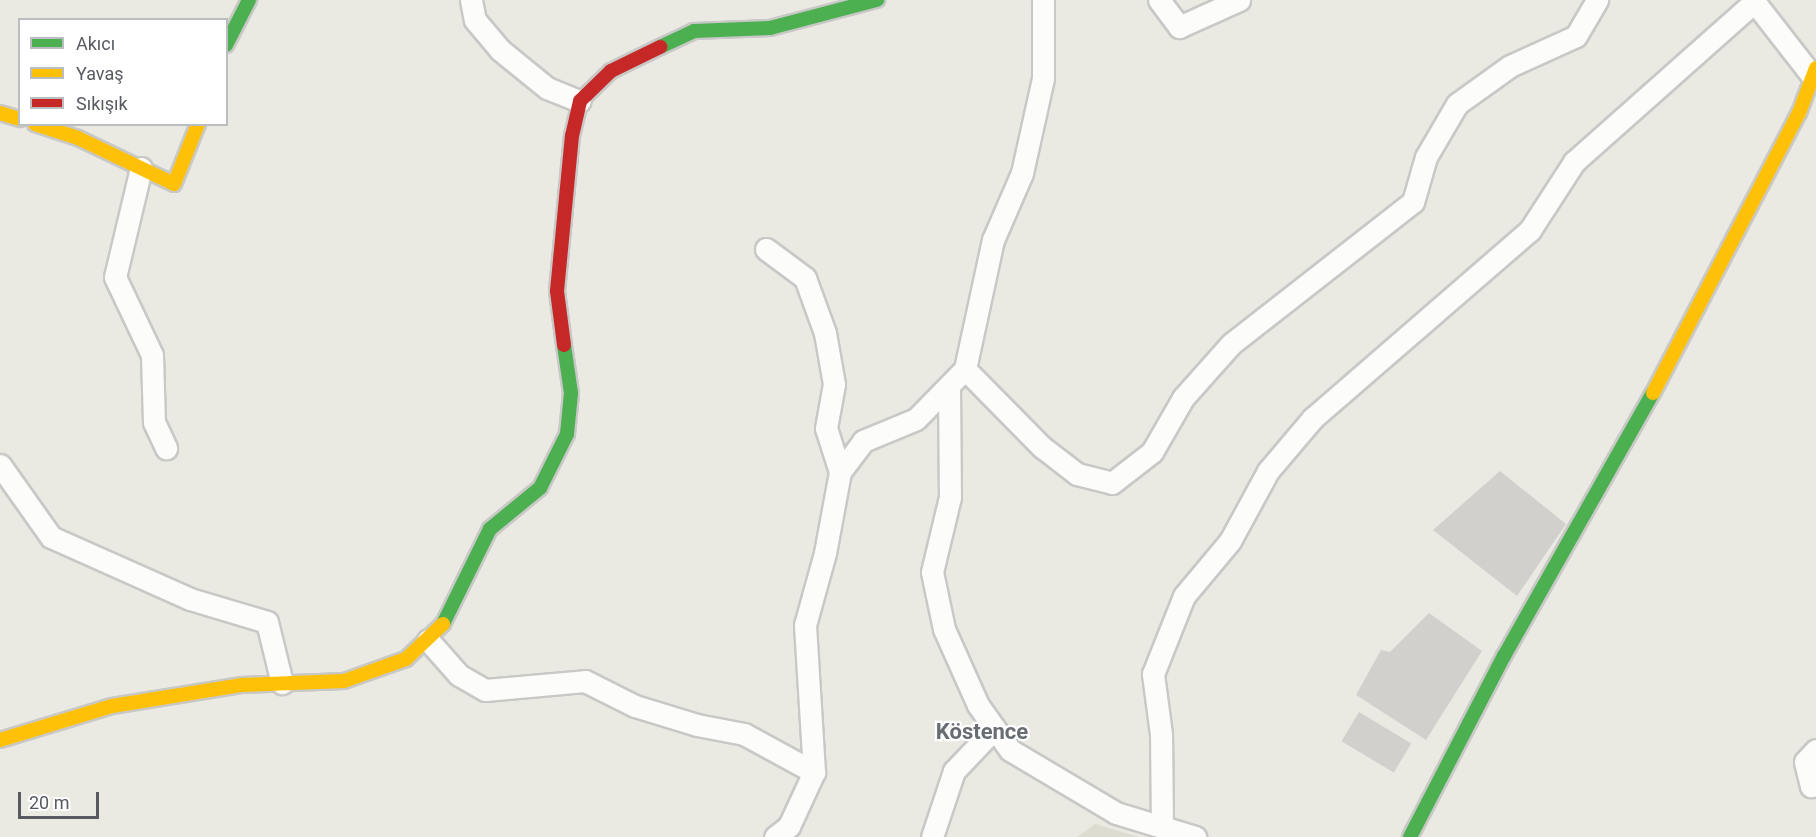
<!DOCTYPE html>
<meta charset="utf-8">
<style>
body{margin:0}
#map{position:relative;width:1816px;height:837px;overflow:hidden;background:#eae9e2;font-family:Roboto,sans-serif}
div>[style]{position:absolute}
.education>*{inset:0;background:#dcdcd1}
.building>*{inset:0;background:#d1d0cc;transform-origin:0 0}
.roads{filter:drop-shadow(2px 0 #c8c8c7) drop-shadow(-2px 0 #c8c8c7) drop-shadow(0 2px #c8c8c7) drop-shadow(0 -2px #c8c8c7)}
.street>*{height:21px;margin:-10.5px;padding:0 10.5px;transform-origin:10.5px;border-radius:10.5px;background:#fcfcfb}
.fast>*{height:14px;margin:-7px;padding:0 7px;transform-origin:7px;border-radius:7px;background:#4caf50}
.slow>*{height:14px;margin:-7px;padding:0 7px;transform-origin:7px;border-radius:7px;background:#ffc107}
.jam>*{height:14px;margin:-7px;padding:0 7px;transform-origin:7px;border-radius:7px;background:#c62828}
span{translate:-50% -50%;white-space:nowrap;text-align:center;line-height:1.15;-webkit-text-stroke:4.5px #fff;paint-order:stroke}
.district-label{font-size:22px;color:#686c73;font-weight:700}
.legend{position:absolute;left:18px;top:18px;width:210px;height:108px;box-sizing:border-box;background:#fff;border:2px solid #bcbdc0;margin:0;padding:8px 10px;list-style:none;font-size:18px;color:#575a61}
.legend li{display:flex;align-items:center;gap:12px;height:30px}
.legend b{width:30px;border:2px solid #bcbdc0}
.scale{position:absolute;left:18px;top:792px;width:81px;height:27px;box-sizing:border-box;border:3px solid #575a61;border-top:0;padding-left:8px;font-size:18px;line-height:21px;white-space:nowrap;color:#575a61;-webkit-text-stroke:4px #fff;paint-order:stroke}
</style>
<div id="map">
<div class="education">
<i style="clip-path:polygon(1095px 824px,1139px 837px,1077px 837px)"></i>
</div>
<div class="building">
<i style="clip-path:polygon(1500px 471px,1566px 524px,1517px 596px,1433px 530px)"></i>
<i style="clip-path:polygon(1429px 613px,1482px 651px,1426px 740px,1356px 695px,1381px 650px,1390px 652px)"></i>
<i style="left:1359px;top:712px;width:61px;height:34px;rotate:31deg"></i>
</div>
<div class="roads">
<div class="street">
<i style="left:471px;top:0;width:20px;rotate:79deg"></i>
<i style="left:475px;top:20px;width:38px;rotate:50deg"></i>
<i style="left:499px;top:49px;width:62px;rotate:39.1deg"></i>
<i style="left:547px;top:88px;width:35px;rotate:22deg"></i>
<i style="left:1159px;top:0;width:34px;rotate:53deg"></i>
<i style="left:1179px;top:27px;width:66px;rotate:-24.2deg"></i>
<i style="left:1753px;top:0;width:98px;rotate:52.1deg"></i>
<i style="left:141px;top:168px;width:112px;rotate:103.4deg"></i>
<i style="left:115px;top:277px;width:86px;rotate:64.6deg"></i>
<i style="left:152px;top:355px;width:67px;rotate:88.3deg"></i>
<i style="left:154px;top:422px;width:29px;rotate:65deg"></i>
<i style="left:766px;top:249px;width:49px;rotate:36.6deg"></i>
<i style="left:805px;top:278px;width:59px;rotate:70deg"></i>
<i style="left:825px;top:333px;width:52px;rotate:80deg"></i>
<i style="left:834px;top:384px;width:45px;rotate:100.3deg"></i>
<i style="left:826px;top:428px;width:46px;rotate:72.3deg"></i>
<i style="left:965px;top:369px;width:110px;rotate:45.4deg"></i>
<i style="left:1042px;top:447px;width:44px;rotate:37.6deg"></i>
<i style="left:1077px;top:474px;width:36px;rotate:14deg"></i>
<i style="left:1112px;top:483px;width:51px;rotate:-37.8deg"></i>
<i style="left:1152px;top:452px;width:62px;rotate:-60.1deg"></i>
<i style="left:1183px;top:398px;width:72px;rotate:-48.4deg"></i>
<i style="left:1231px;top:344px;width:231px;rotate:-38deg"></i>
<i style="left:1413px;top:202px;width:47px;rotate:-73.9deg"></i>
<i style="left:1426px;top:157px;width:61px;rotate:-59.7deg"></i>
<i style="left:1457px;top:104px;width:65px;rotate:-35.6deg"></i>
<i style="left:1510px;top:66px;width:72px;rotate:-24.4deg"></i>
<i style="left:1576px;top:36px;width:42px;rotate:-59.7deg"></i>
<i style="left:949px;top:386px;width:111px;rotate:89.5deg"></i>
<i style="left:950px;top:497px;width:77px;rotate:103.5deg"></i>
<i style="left:932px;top:572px;width:58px;rotate:78.1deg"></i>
<i style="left:944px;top:629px;width:83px;rotate:65.9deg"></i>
<i style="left:978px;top:705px;width:55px;rotate:54.6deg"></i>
<i style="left:1010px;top:750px;width:123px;rotate:30.7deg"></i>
<i style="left:1116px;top:813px;width:83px;rotate:16.9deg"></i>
<i style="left:0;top:465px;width:88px;rotate:54.7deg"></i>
<i style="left:51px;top:537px;width:152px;rotate:24deg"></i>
<i style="left:190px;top:599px;width:80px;rotate:16.6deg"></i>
<i style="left:267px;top:622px;width:63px;rotate:76.2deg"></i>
<i style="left:428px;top:640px;width:47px;rotate:48.5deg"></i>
<i style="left:459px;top:675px;width:30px;rotate:30deg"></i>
<i style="left:485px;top:690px;width:100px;rotate:-5.1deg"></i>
<i style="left:585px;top:681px;width:56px;rotate:26.6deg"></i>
<i style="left:635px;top:706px;width:65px;rotate:17deg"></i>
<i style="left:697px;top:725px;width:48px;rotate:10.8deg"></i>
<i style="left:744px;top:734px;width:80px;rotate:28.5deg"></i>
<i style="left:1816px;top:750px;width:16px;rotate:133deg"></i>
<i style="left:1805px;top:762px;width:25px;rotate:76deg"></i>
<i style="left:1811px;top:786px;width:5px;rotate:-22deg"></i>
<i style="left:1162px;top:827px;width:93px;rotate:-90.6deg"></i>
<i style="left:1161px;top:734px;width:61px;rotate:-97.6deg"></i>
<i style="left:1153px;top:674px;width:84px;rotate:-68.3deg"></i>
<i style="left:1184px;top:596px;width:72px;rotate:-50.1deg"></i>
<i style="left:1230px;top:541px;width:80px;rotate:-61.5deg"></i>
<i style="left:1268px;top:471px;width:70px;rotate:-49.7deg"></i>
<i style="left:1313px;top:418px;width:287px;rotate:-40.9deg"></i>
<i style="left:1530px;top:230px;width:81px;rotate:-57.1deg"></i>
<i style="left:1574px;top:162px;width:241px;rotate:-41.6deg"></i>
<i style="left:775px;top:837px;width:18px;rotate:-38deg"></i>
<i style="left:789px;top:826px;width:60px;rotate:-65.2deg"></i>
<i style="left:814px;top:772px;width:147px;rotate:-93.5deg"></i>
<i style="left:805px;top:625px;width:75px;rotate:-74.5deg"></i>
<i style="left:825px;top:553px;width:82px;rotate:-79.5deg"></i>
<i style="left:840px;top:472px;width:39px;rotate:-53deg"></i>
<i style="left:863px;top:441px;width:57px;rotate:-22.5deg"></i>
<i style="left:916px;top:419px;width:70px;rotate:-45.6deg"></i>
<i style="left:965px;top:369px;width:132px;rotate:-77.8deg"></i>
<i style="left:993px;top:240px;width:73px;rotate:-66.6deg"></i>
<i style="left:1022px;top:173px;width:97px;rotate:-77.5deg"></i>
<i style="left:1043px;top:78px;width:78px;rotate:-90deg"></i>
<i style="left:932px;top:837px;width:70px;rotate:-71.6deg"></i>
<i style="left:954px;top:771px;width:59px;rotate:-46.4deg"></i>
</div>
<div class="fast">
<i style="left:226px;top:45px;width:51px;rotate:-62.9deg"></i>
<i style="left:660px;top:47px;width:38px;rotate:-25deg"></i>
<i style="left:694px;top:31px;width:76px;rotate:-2.3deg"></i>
<i style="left:770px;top:28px;width:111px;rotate:-14.7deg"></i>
<i style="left:443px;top:624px;width:106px;rotate:-63.7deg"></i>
<i style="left:490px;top:529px;width:65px;rotate:-39.4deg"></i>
<i style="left:540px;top:488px;width:60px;rotate:-63.4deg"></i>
<i style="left:567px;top:434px;width:41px;rotate:-84.4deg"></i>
<i style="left:571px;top:393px;width:49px;rotate:-98.3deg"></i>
<i style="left:1410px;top:837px;width:204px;rotate:-62.6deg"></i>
<i style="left:1504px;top:656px;width:302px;rotate:-60.5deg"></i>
</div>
<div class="slow">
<i style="left:0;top:113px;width:21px;rotate:17deg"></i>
<i style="left:35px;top:124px;width:45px;rotate:18deg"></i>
<i style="left:78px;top:138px;width:106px;rotate:25.6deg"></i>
<i style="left:174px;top:184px;width:65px;rotate:-68.2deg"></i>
<i style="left:1653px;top:393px;width:316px;rotate:-62.5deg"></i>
<i style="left:1799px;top:113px;width:48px;rotate:-69.3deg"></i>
<i style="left:0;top:740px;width:117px;rotate:-16.9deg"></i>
<i style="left:112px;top:706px;width:132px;rotate:-9.2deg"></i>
<i style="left:242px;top:685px;width:102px;rotate:-2.2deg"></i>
<i style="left:344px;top:681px;width:66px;rotate:-19.5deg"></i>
<i style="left:406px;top:659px;width:51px;rotate:-43.4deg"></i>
</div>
<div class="jam">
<i style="left:564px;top:345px;width:54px;rotate:-97.4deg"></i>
<i style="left:557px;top:291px;width:156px;rotate:-84.5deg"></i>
<i style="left:572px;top:136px;width:36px;rotate:-77deg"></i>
<i style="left:580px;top:101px;width:43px;rotate:-44.1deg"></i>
<i style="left:611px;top:71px;width:55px;rotate:-26.1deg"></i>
</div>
</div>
<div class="district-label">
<span style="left:982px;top:732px">Köstence</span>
</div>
<ul class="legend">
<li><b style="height:8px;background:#4caf50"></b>Akıcı</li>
<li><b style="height:8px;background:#ffc107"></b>Yavaş</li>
<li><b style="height:8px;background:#c62828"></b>Sıkışık</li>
</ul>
<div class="scale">20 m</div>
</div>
